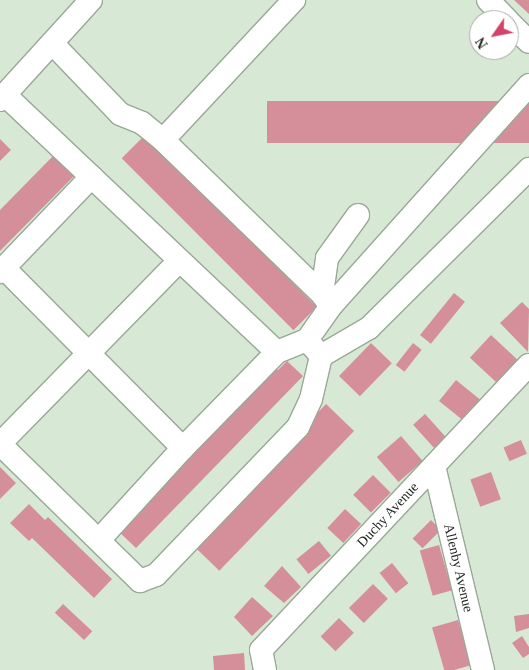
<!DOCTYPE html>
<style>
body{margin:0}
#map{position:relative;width:529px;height:670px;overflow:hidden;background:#d7e9d5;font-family:"Times New Roman",serif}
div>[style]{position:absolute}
.building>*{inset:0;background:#d58f9a;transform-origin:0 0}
.roads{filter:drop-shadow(1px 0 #98a996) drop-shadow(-1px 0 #98a996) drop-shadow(0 1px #98a996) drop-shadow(0 -1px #98a996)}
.minor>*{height:22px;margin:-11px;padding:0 11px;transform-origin:11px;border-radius:11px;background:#fff}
span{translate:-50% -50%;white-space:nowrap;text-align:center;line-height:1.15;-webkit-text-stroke:5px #fff;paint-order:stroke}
.street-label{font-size:14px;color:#1f251e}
.north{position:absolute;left:469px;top:10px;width:50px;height:50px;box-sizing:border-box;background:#fff;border:1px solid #a5a8a5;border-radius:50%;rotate:237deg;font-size:14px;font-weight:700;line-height:20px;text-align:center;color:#1f251e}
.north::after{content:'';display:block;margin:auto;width:18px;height:22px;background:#d2436a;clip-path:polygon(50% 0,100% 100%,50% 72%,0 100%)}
</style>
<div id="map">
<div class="building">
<i style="clip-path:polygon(514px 0,529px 0,529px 14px)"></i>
<i style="left:529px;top:101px;width:42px;height:262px;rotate:90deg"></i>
<i style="left:145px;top:135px;width:243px;height:33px;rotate:45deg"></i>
<i style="clip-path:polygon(0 139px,11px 150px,0 161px)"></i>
<i style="clip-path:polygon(54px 155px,75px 175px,0 251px,0 210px)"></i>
<i style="left:454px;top:293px;width:14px;height:54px;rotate:39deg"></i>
<i style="clip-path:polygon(522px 302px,529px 309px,528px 352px,500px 323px)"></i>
<i style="left:491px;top:335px;width:38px;height:31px;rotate:43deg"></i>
<i style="left:371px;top:343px;width:29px;height:46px;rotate:44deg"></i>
<i style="left:413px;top:343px;width:11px;height:28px;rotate:38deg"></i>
<i style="clip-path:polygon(287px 361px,303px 376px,136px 548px,116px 529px,275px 367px,278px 370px)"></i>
<i style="left:456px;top:380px;width:32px;height:27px;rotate:39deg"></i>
<i style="left:326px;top:404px;width:39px;height:194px;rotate:44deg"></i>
<i style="left:425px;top:414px;width:31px;height:16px;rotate:48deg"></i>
<i style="left:401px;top:436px;width:33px;height:32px;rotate:49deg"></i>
<i style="left:521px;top:440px;width:15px;height:19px;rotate:67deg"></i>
<i style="clip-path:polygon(0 467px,16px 483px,0 499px)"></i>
<i style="left:491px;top:472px;width:29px;height:22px;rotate:70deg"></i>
<i style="left:373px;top:475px;width:25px;height:28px;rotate:45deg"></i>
<i style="clip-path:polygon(29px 504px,45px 520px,48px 517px,112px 579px,94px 598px,32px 538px,29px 541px,10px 523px)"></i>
<i style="left:345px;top:509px;width:22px;height:26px;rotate:43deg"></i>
<i style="left:431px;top:520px;width:14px;height:26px;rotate:45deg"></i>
<i style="left:319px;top:541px;width:19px;height:29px;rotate:51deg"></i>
<i style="left:439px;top:545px;width:47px;height:20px;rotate:74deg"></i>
<i style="left:392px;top:563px;width:26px;height:16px;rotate:51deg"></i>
<i style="clip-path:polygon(282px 566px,301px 587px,284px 603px,264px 586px)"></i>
<i style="left:373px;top:584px;width:21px;height:34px;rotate:45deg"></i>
<i style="clip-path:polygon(252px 597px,273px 616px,252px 636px,234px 617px)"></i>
<i style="left:63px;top:604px;width:40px;height:12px;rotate:43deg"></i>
<i style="clip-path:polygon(529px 614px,529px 628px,516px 632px,514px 616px)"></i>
<i style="left:339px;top:618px;width:21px;height:26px;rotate:45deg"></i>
<i style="left:458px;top:620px;width:47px;height:27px;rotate:74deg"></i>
<i style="clip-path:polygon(522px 636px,529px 647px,529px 654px,523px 658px,512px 643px)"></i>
<i style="clip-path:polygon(244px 653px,245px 670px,214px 670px,213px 656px)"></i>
</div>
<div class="roads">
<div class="minor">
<i style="left:488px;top:0;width:28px;rotate:46deg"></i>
<i style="left:509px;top:22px;width:28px;rotate:45deg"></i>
<i style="left:52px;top:43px;width:98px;rotate:46.2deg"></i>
<i style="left:120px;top:114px;width:24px;rotate:22deg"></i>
<i style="left:142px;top:123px;width:27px;rotate:39deg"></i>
<i style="left:163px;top:140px;width:192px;rotate:-46.9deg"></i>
<i style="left:5px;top:95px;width:374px;rotate:43.4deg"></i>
<i style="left:277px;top:352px;width:32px;rotate:-22deg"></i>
<i style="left:0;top:100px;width:135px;rotate:-47.7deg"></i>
<i style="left:163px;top:140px;width:221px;rotate:44.1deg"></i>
<i style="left:179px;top:261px;width:256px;rotate:134.4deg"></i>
<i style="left:0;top:444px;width:196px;rotate:44.4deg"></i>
<i style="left:140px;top:581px;width:17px;rotate:-21deg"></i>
<i style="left:156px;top:575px;width:205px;rotate:-46.2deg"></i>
<i style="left:298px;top:427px;width:31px;rotate:-65deg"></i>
<i style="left:311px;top:399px;width:44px;rotate:-76.9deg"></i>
<i style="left:321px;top:356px;width:21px;rotate:-131deg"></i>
<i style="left:307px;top:340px;width:42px;rotate:-54.8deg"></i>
<i style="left:331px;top:306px;width:297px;rotate:-48.1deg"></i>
<i style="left:4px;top:268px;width:254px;rotate:45.2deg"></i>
<i style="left:0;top:272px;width:132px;rotate:-46.2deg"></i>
<i style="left:329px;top:304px;width:12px;rotate:-125deg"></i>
<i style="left:322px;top:294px;width:36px;rotate:-82deg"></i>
<i style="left:327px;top:258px;width:53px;rotate:-54.2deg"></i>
<i style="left:321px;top:356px;width:56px;rotate:-30.3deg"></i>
<i style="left:369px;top:328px;width:226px;rotate:-44.8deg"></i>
<i style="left:434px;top:466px;width:210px;rotate:76.5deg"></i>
<i style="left:99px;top:540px;width:125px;rotate:-47.6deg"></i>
<i style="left:183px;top:448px;width:134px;rotate:-45.6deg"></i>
<i style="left:265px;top:670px;width:20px;rotate:-101deg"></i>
<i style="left:261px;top:650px;width:391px;rotate:-46.8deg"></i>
</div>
</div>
<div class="street-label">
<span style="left:388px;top:515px;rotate:-47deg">Duchy Avenue</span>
<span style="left:458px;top:568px;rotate:77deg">Allenby Avenue</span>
</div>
<div class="north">N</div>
</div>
